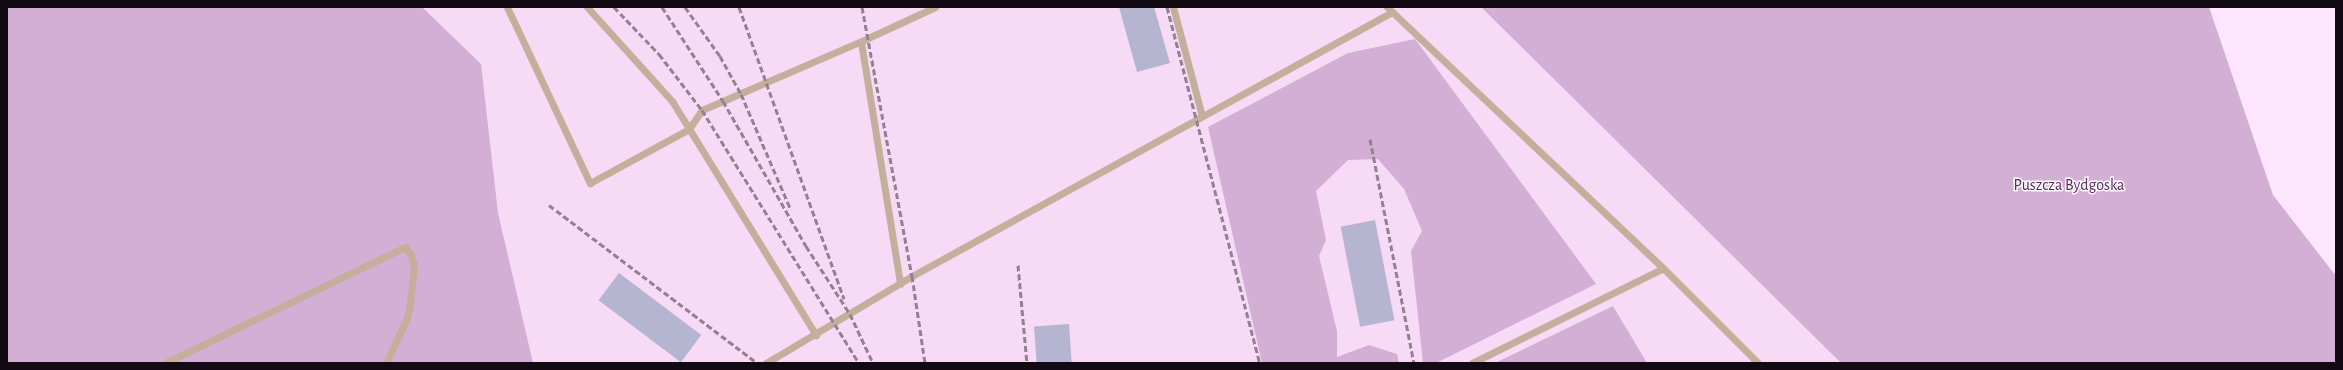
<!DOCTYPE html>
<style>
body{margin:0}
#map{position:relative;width:2343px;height:370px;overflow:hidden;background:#fee7fe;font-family:"Alegreya Sans",sans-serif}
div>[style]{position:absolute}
.built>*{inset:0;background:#f6daf6}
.green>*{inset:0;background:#d4afd5}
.building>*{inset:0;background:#b5b5d1;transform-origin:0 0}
.service>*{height:7px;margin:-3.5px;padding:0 3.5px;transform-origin:3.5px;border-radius:3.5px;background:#c5ae9b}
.rail>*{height:3px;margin-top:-1.5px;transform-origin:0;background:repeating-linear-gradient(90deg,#918191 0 6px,transparent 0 9px)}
span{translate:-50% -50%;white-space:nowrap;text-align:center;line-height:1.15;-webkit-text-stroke:3px #fdfdfd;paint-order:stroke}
.park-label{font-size:16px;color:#5d2660}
.frame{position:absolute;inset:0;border:8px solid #120a12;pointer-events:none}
</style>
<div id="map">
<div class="built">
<i style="clip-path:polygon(7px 7px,1481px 7px,1841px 363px,7px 363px)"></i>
</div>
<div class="green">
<i style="clip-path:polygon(7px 7px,422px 7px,481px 64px,498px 213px,533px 363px,7px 363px)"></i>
<i style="clip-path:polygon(1481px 7px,2209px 7px,2273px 195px,2336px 276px,2336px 363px,1841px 363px)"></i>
<i style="clip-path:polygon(1415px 39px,1596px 284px,1436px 363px,1423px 363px,1411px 251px,1422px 231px,1404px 189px,1378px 159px,1348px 160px,1316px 191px,1326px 240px,1319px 256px,1337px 331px,1337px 357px,1369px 345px,1397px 354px,1399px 363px,1262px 363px,1208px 127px,1348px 53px)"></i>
<i style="clip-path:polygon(1613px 306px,1647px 363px,1495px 363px)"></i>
</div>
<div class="building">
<i style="clip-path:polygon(1119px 7px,1154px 7px,1170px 63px,1137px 72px)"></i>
<i style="left:1375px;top:220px;width:102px;height:35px;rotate:79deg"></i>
<i style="left:619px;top:273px;width:103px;height:34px;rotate:37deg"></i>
<i style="left:1069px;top:324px;width:39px;height:35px;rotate:86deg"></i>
</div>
<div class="service">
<i style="left:507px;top:7px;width:195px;rotate:64.8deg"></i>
<i style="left:590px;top:183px;width:113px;rotate:-28.6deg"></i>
<i style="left:689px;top:129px;width:23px;rotate:-56deg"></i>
<i style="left:702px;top:110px;width:181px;rotate:-23.4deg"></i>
<i style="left:868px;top:38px;width:74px;rotate:-24.8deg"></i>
<i style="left:587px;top:7px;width:127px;rotate:47.9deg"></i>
<i style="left:672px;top:101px;width:275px;rotate:58.4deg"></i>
<i style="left:1173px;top:7px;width:113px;rotate:75.1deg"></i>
<i style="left:1387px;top:7px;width:380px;rotate:43.4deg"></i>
<i style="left:1663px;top:268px;width:134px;rotate:45deg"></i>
<i style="left:861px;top:42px;width:245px;rotate:80.8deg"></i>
<i style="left:165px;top:363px;width:267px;rotate:-25.8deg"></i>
<i style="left:405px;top:247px;width:8px;rotate:50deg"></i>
<i style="left:410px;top:253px;width:13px;rotate:72deg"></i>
<i style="left:414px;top:265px;width:39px;rotate:96deg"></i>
<i style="left:410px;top:304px;width:14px;rotate:102deg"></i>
<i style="left:407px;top:318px;width:50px;rotate:115deg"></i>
<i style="left:766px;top:363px;width:170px;rotate:-30.8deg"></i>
<i style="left:912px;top:276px;width:548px;rotate:-28.81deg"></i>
<i style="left:1472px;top:363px;width:213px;rotate:-26.4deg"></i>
</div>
<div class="rail">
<i style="left:614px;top:7px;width:65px;rotate:46.2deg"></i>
<i style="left:659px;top:54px;width:71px;rotate:52.5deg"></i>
<i style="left:702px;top:110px;width:298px;rotate:58.2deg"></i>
<i style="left:662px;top:7px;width:112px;rotate:57deg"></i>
<i style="left:723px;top:101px;width:167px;rotate:60.2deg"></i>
<i style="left:806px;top:246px;width:81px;rotate:57.1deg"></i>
<i style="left:850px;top:314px;width:54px;rotate:64.9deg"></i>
<i style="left:685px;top:7px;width:60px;rotate:54.5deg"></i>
<i style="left:720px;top:56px;width:43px;rotate:61.1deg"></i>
<i style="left:741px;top:94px;width:126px;rotate:66.7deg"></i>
<i style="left:739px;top:7px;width:310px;rotate:70.2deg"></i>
<i style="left:862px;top:7px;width:274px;rotate:79.5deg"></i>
<i style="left:912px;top:276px;width:88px;rotate:81.5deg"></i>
<i style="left:1167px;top:7px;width:368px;rotate:75.4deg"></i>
<i style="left:1370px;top:139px;width:228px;rotate:78.9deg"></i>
<i style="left:549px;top:205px;width:261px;rotate:37.2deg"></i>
<i style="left:1018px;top:265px;width:98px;rotate:84.8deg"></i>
</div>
<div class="park-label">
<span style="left:2069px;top:185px">Puszcza Bydgoska</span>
</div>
<div class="frame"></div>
</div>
